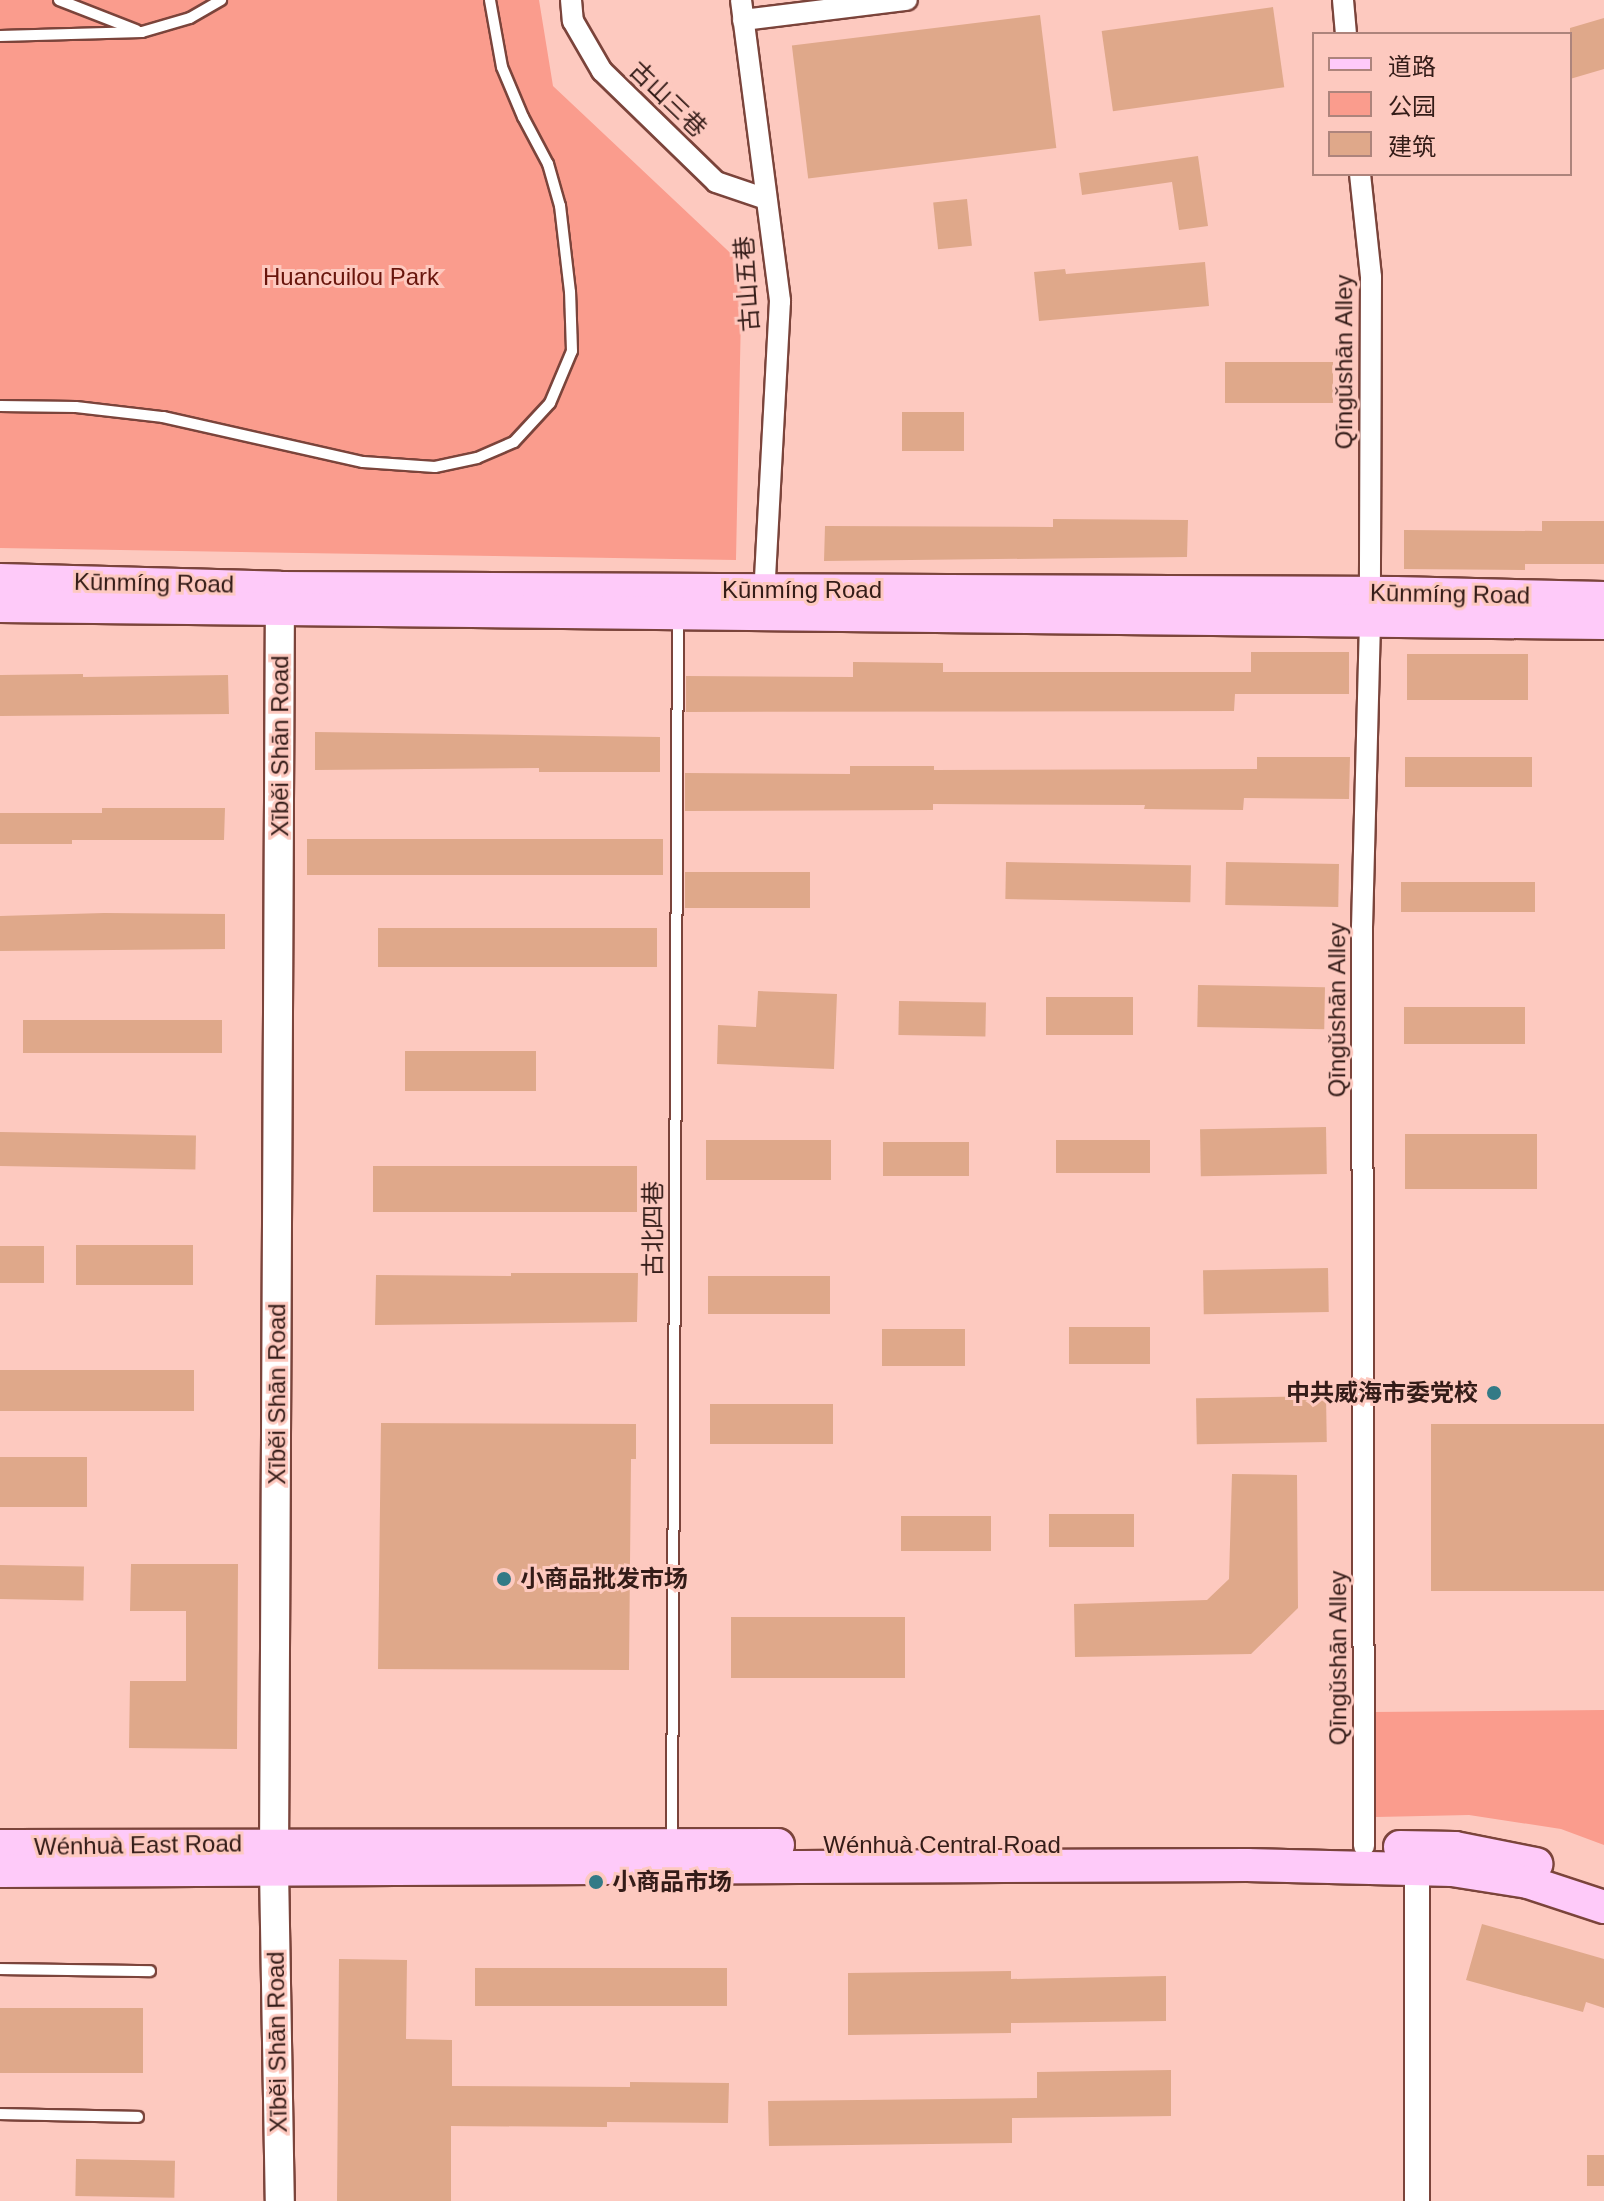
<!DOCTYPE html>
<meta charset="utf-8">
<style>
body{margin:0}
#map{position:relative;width:1604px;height:2201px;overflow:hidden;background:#fdc9bf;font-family:Helvetica,"Noto Sans SC",sans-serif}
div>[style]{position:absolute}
.green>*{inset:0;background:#fa9c8d}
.building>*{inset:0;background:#dfa88a;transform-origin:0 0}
.roads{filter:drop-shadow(2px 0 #7b443b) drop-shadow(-2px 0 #7b443b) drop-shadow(0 2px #7b443b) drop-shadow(0 -2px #7b443b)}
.service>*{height:10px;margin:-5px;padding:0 5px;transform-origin:5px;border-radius:5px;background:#fff}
.minor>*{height:20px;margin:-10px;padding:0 10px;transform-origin:10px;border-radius:10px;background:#fff}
.tertiary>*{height:24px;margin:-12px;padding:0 12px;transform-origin:12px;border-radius:12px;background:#fff}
.secondary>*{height:28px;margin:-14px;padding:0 14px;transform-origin:14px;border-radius:14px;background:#fff}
.primary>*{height:32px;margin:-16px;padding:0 16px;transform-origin:16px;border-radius:16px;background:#fecaf9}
.dots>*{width:22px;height:22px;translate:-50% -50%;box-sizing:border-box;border:4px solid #fdc9bf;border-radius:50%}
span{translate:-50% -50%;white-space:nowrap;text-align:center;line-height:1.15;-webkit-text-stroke:6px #fdc9bf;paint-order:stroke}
.street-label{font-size:24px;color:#341c18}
.park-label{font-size:24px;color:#68150c}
.poi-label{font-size:24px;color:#341c18;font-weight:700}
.right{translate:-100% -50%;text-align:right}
.left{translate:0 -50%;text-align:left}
.legend{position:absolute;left:1312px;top:32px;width:260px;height:144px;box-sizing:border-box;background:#fdc9bf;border:2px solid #ad847c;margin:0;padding:10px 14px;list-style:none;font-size:24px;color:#341c18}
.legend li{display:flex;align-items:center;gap:16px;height:40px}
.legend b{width:40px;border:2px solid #ad847c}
</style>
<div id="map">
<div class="green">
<i style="clip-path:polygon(0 0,539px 0,553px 86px,742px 264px,736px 560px,0 548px)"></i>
<i style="clip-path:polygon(1604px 1710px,1604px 1845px,1561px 1829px,1469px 1815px,1376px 1817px,1373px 1712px)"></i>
</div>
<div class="building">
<i style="left:1273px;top:7px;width:81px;height:173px;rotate:82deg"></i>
<i style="left:1040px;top:15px;width:134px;height:250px;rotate:83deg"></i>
<i style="clip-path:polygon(1604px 18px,1604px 69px,1570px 79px,1570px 28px)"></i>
<i style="clip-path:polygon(1198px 156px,1208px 226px,1179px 230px,1172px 182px,1082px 195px,1079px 173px)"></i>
<i style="left:967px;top:199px;width:47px;height:34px;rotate:84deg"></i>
<i style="clip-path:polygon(1205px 262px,1209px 306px,1039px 321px,1034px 272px,1065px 269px,1066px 274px)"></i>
<i style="left:1225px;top:362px;width:108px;height:41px"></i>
<i style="left:902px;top:412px;width:62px;height:39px"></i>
<i style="clip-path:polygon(1053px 519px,1188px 520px,1187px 557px,824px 561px,825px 526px,1053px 527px)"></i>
<i style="clip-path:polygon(1542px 521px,1604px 521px,1604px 564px,1525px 564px,1525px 570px,1404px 569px,1404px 530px,1542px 531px)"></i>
<i style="clip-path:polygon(1251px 652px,1349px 652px,1349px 694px,1235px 694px,1234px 711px,686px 712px,686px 676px,853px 677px,853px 662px,943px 663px,943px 672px,1251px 672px)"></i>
<i style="left:1528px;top:654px;width:46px;height:121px;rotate:90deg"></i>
<i style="clip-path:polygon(83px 674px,83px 677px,228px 675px,229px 714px,0 716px,0 675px)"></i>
<i style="clip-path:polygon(315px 732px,660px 737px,660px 772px,539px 772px,539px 768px,315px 770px)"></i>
<i style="clip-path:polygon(1257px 757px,1350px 757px,1349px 799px,1244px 798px,1243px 810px,1144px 809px,1145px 805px,933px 804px,933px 810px,685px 811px,685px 773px,850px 774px,850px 766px,934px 766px,934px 770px,1257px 769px)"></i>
<i style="left:1405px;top:757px;width:127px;height:30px"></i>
<i style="clip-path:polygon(102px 808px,225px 808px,224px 840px,72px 840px,72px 844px,0 844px,0 813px,102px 813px)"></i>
<i style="left:307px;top:839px;width:356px;height:36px"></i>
<i style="left:1006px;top:862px;width:185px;height:37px;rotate:1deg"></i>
<i style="left:1226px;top:862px;width:113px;height:43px;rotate:1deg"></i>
<i style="left:685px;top:872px;width:125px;height:36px"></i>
<i style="left:1401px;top:882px;width:134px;height:30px"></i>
<i style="clip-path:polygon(104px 913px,225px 914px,225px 949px,0 951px,0 916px)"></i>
<i style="left:378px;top:928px;width:279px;height:39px"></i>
<i style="left:1198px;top:985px;width:127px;height:42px;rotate:1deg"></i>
<i style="clip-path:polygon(758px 991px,837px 994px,834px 1069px,717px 1064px,718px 1025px,756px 1027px)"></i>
<i style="left:1046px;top:997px;width:87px;height:38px"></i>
<i style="left:899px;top:1001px;width:87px;height:34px;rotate:1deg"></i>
<i style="left:1404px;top:1007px;width:121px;height:37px"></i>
<i style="left:23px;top:1020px;width:199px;height:33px"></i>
<i style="left:405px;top:1051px;width:131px;height:40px"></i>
<i style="left:1326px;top:1127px;width:47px;height:126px;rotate:89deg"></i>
<i style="left:0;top:1132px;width:196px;height:34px;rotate:1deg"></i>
<i style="left:1405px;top:1134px;width:132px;height:55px"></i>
<i style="left:706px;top:1140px;width:125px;height:40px"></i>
<i style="left:1056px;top:1140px;width:94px;height:33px"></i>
<i style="left:883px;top:1142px;width:86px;height:34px"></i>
<i style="left:637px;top:1166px;width:46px;height:264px;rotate:90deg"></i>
<i style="left:76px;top:1245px;width:117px;height:40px"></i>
<i style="left:0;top:1246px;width:44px;height:37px"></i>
<i style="left:1328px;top:1268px;width:44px;height:125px;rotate:89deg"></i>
<i style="clip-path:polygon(511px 1273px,638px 1273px,637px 1322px,375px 1325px,376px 1275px,511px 1276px)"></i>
<i style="left:708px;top:1276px;width:122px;height:38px"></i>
<i style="left:1069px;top:1327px;width:81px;height:37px"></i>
<i style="left:882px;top:1329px;width:83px;height:37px"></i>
<i style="left:0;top:1370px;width:194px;height:41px"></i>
<i style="left:1326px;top:1396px;width:46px;height:130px;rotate:89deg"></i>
<i style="left:710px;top:1404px;width:123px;height:40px"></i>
<i style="clip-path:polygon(381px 1423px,636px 1424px,636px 1459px,631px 1459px,629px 1670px,378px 1669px)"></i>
<i style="left:1431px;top:1424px;width:173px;height:167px"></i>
<i style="left:0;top:1457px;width:87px;height:50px"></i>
<i style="clip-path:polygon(1232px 1474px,1297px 1475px,1298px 1608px,1251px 1654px,1075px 1657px,1074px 1604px,1207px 1600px,1229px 1579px)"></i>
<i style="left:1049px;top:1514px;width:85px;height:33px"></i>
<i style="left:901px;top:1516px;width:90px;height:35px"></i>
<i style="clip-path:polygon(131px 1564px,238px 1564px,237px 1749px,129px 1748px,130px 1681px,186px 1681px,186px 1611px,130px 1611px)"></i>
<i style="left:0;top:1565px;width:84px;height:34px;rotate:1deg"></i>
<i style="left:731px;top:1617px;width:174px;height:61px"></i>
<i style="clip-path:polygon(1482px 1924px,1604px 1959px,1604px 2008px,1586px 2002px,1583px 2012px,1466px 1980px)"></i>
<i style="clip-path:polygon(339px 1959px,407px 1960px,406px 2039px,452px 2040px,452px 2086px,630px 2087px,630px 2082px,729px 2083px,728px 2123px,607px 2122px,607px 2127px,451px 2126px,451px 2201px,337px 2201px)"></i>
<i style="left:475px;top:1968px;width:252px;height:38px"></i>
<i style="clip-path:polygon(1011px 1971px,1011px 1979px,1166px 1976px,1166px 2021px,1011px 2023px,1011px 2033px,848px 2035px,848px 1973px)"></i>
<i style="left:0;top:2008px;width:143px;height:65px"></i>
<i style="clip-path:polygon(1171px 2070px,1171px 2116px,1012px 2118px,1012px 2143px,769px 2146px,768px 2101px,1037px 2098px,1037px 2072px)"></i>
<i style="left:1587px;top:2155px;width:17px;height:31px"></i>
<i style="left:76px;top:2159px;width:99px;height:37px;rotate:1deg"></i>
</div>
<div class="roads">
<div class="service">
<i style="left:59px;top:0;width:83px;rotate:21.3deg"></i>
<i style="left:0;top:36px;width:142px;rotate:-1.6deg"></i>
<i style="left:142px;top:32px;width:50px;rotate:-16.3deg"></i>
<i style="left:190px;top:18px;width:36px;rotate:-30deg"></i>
<i style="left:0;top:406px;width:76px;rotate:0.8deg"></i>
<i style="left:76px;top:407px;width:88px;rotate:6.6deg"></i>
<i style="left:163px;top:417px;width:205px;rotate:12.7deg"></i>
<i style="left:363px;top:462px;width:72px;rotate:4deg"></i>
<i style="left:435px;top:467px;width:43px;rotate:-12.1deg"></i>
<i style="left:477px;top:458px;width:40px;rotate:-23.4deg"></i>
<i style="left:514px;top:442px;width:53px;rotate:-47.3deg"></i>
<i style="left:550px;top:403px;width:56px;rotate:-67.1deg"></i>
<i style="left:572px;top:351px;width:59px;rotate:-91.9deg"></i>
<i style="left:570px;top:292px;width:87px;rotate:-96.6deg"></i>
<i style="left:560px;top:206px;width:44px;rotate:-105.9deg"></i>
<i style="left:548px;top:164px;width:53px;rotate:-118deg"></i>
<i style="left:523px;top:117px;width:54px;rotate:-112.8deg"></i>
<i style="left:502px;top:67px;width:68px;rotate:-100.2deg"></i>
<i style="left:672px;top:1840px;width:1224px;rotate:-89.72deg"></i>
<i style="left:0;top:1969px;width:150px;rotate:0.8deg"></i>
<i style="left:0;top:2114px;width:138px;rotate:1.2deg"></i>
</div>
<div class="minor">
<i style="left:571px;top:0;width:21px;rotate:85deg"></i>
<i style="left:573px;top:21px;width:58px;rotate:59.9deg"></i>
<i style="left:602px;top:71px;width:159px;rotate:44.2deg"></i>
<i style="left:716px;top:182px;width:53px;rotate:18.8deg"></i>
<i style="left:741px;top:0;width:304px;rotate:82.6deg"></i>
<i style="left:780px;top:301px;width:297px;rotate:93.1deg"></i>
<i style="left:1343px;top:0;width:34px;rotate:85deg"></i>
<i style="left:743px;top:20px;width:165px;rotate:-7deg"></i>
<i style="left:1360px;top:174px;width:104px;rotate:83.9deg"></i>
<i style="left:1371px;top:277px;width:345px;rotate:90.2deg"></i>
<i style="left:1370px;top:622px;width:304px;rotate:91.5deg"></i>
<i style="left:1362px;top:926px;width:920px;rotate:89.88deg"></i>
</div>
<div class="tertiary">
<i style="left:1417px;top:2201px;width:347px;rotate:-90deg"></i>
</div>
<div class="secondary">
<i style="left:280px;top:588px;width:1281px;rotate:90.27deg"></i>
<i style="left:274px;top:1869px;width:332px;rotate:89deg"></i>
</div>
<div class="primary">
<i style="left:0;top:580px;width:280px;rotate:1.6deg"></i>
<i style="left:280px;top:588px;width:1115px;rotate:0.26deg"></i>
<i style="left:1395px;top:593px;width:209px;rotate:1.4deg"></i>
<i style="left:0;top:606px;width:1604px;rotate:0.61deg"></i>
<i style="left:0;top:1846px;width:778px;rotate:-0.07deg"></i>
<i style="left:1400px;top:1847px;width:55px;rotate:1deg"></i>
<i style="left:1455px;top:1848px;width:83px;rotate:11.2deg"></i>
<i style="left:0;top:1871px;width:1247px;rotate:-0.28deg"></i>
<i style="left:1247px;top:1865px;width:205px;rotate:1.4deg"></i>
<i style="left:1452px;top:1870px;width:77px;rotate:9deg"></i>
<i style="left:1528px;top:1882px;width:80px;rotate:18.2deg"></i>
</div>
</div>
<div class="dots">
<i style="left:1494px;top:1393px;background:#337a86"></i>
<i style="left:504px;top:1579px;background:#337a86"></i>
<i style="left:596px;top:1882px;background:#337a86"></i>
</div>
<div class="street-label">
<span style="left:668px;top:99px;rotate:44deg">古山三巷</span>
<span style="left:747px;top:284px;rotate:-94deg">古山五巷</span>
<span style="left:1344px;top:362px;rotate:-90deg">Qīngǔshān Alley</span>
<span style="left:154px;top:583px;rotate:1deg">Kūnmíng Road</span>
<span style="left:802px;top:590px">Kūnmíng Road</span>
<span style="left:1450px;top:594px;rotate:1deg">Kūnmíng Road</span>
<span style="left:280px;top:746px;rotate:-90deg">Xīběi Shān Road</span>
<span style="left:1337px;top:1010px;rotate:-90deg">Qīngǔshān Alley</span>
<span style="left:653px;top:1229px;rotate:-90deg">古北四巷</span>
<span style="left:277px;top:1394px;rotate:-90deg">Xīběi Shān Road</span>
<span style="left:1338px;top:1658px;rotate:-90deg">Qīngǔshān Alley</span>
<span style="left:138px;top:1845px;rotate:-1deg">Wénhuà East Road</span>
<span style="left:942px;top:1845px">Wénhuà Central Road</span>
<span style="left:277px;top:2042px;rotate:-91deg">Xīběi Shān Road</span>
</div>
<div class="park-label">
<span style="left:351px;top:277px">Huancuilou Park</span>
</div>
<div class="poi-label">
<span class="right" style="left:1478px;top:1393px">中共威海市委党校</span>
<span class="left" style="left:520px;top:1579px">小商品批发市场</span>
<span class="left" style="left:612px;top:1882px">小商品市场</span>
</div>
<ul class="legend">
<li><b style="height:10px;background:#fecaf9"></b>道路</li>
<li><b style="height:22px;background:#fa9c8d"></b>公园</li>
<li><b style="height:22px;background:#dfa88a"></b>建筑</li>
</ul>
</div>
